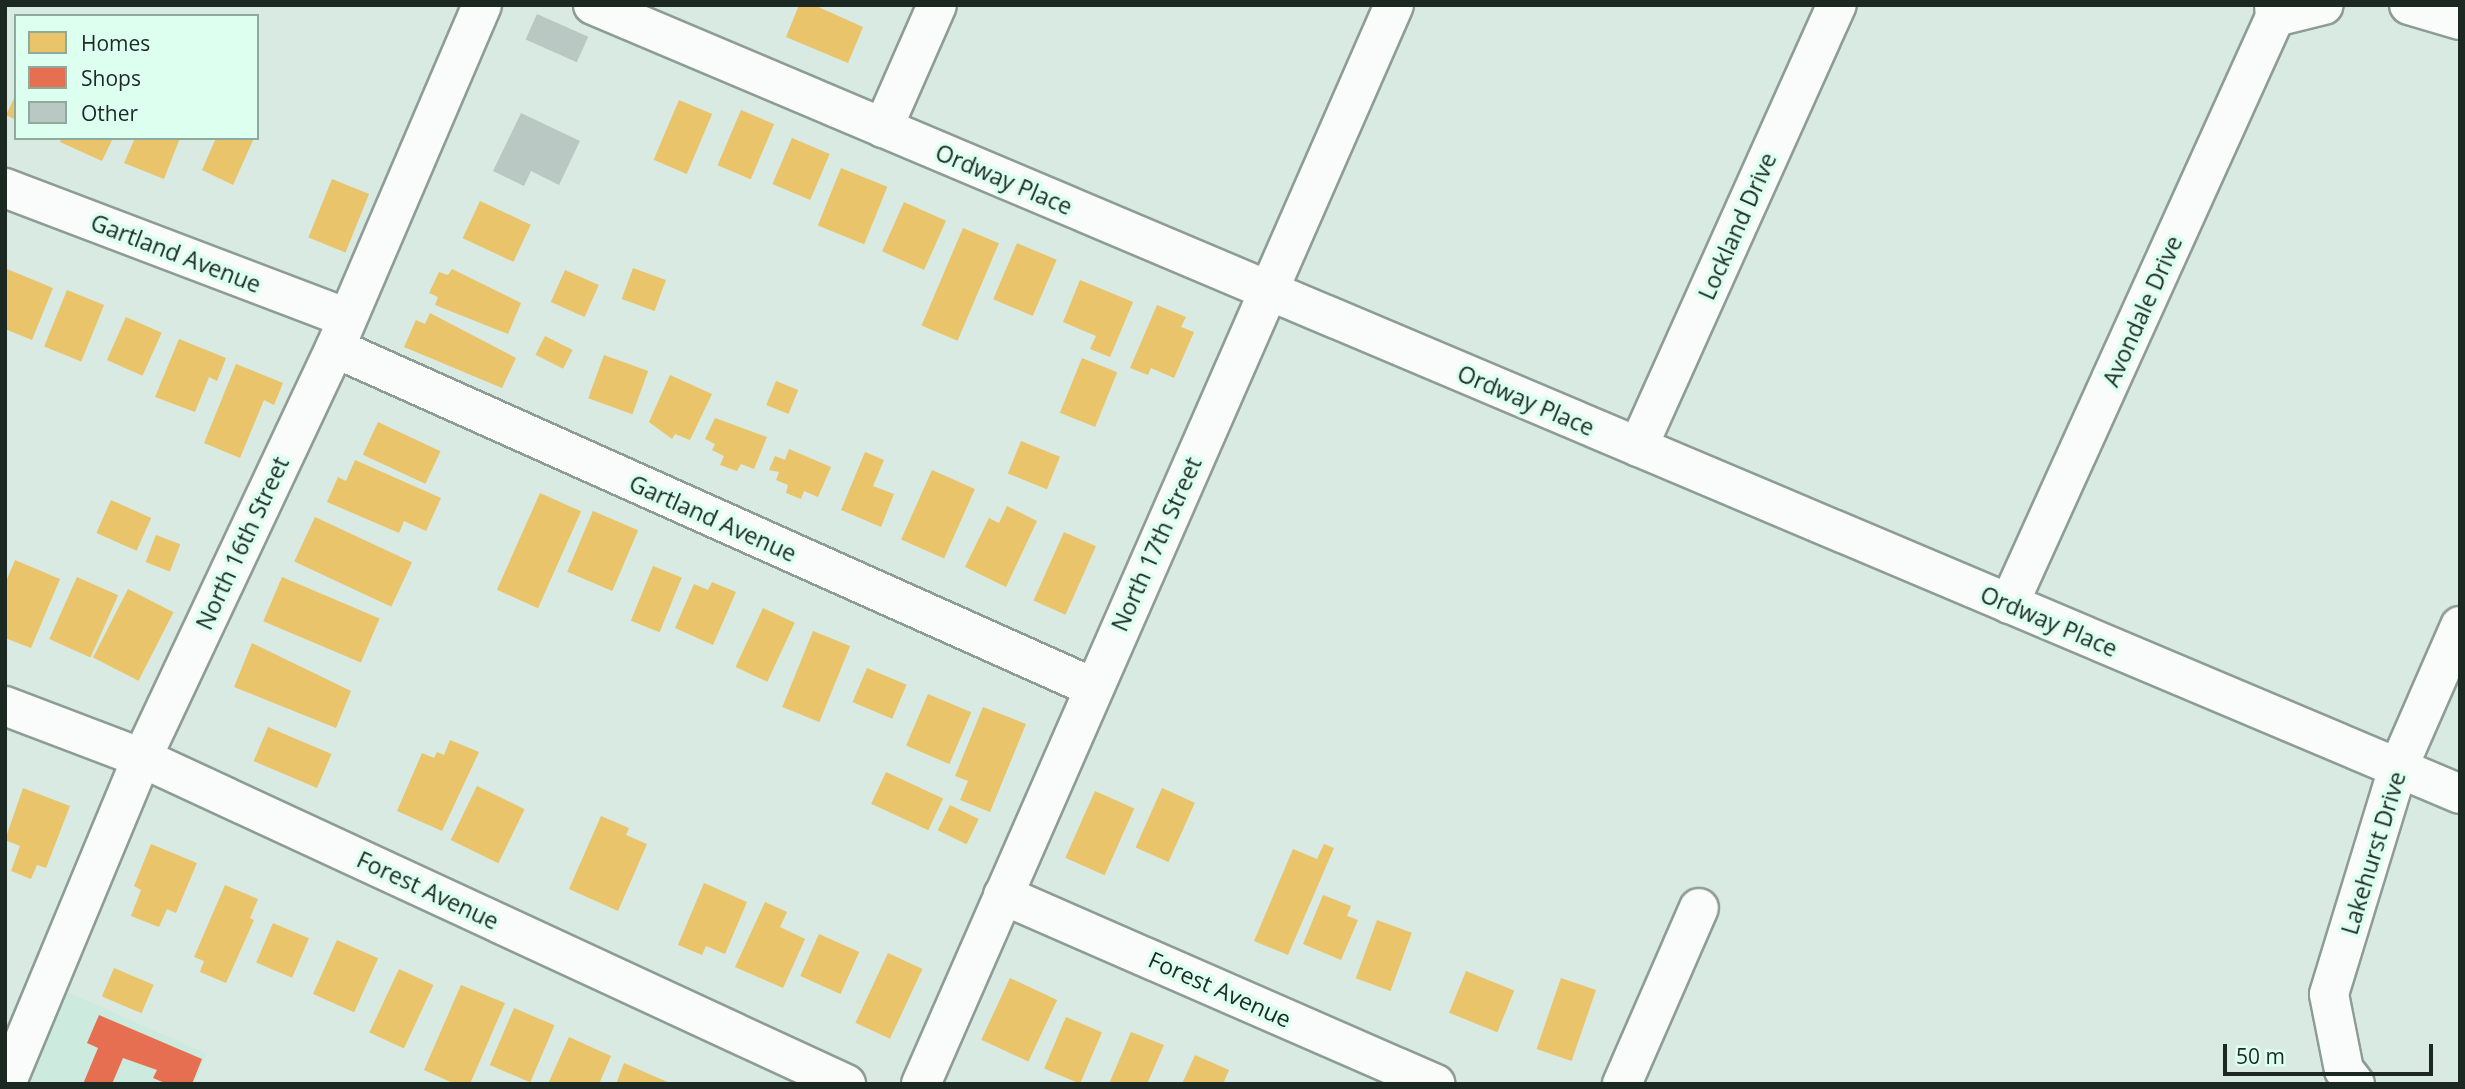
<!DOCTYPE html>
<style>
body{margin:0}
#map{position:relative;width:2465px;height:1089px;overflow:hidden;background:#d8eae2;font-family:"Open Sans",sans-serif}
div>[style]{position:absolute}
.built>*{inset:0;background:#ccebde}
.homes>*{inset:0;background:#e9c46a;transform-origin:0 0}
.shops>*{inset:0;background:#e76f51}
.building>*{inset:0;background:#b9c8c2;transform-origin:0 0}
.roads{filter:drop-shadow(2px 0 #8e9c96) drop-shadow(-2px 0 #8e9c96) drop-shadow(0 2px #8e9c96) drop-shadow(0 -2px #8e9c96)}
.minor>*{height:38px;margin:-19px;padding:0 19px;transform-origin:19px;border-radius:19px;background:#f9fcfb}
span{translate:-50% -50%;white-space:nowrap;text-align:center;line-height:1.15;-webkit-text-stroke:7px #ddfff0;paint-order:stroke}
.street-label{font-size:23px;color:#1c2923}
.frame{position:absolute;inset:0;border:7px solid #1c2923;pointer-events:none}
.legend{position:absolute;left:14px;top:14px;width:245px;height:126px;box-sizing:border-box;background:#ddfff0;border:2px solid #90a99e;margin:0;padding:9px 12px;list-style:none;font-size:21px;color:#1c2923}
.legend li{display:flex;align-items:center;gap:14px;height:35px}
.legend b{width:35px;border:2px solid #90a99e}
.scale{position:absolute;left:2223px;top:1044px;width:210px;height:32px;box-sizing:border-box;border:4px solid #1c2923;border-top:0;padding-left:9px;font-size:21px;line-height:24px;white-space:nowrap;color:#1c2923;-webkit-text-stroke:5px #ddfff0;paint-order:stroke}
</style>
<div id="map">
<div class="built">
<i style="clip-path:polygon(47px 983px,207px 1054px,194px 1084px,6px 1084px)"></i>
</div>
<div class="homes">
<i style="clip-path:polygon(799px 5px,814px 5px,863px 27px,848px 63px,786px 37px)"></i>
<i style="clip-path:polygon(16px 94px,16px 120px,6px 115px)"></i>
<i style="left:679px;top:100px;width:36px;height:65px;rotate:23deg"></i>
<i style="left:741px;top:110px;width:36px;height:60px;rotate:23deg"></i>
<i style="clip-path:polygon(62px 138px,113px 138px,102px 161px,60px 142px)"></i>
<i style="clip-path:polygon(135px 138px,180px 138px,164px 179px,124px 163px)"></i>
<i style="clip-path:polygon(216px 138px,254px 138px,233px 185px,202px 170px)"></i>
<i style="left:792px;top:138px;width:41px;height:50px;rotate:23deg"></i>
<i style="left:841px;top:168px;width:50px;height:62px;rotate:22deg"></i>
<i style="left:332px;top:179px;width:40px;height:63px;rotate:22deg"></i>
<i style="left:480px;top:201px;width:56px;height:41px;rotate:25deg"></i>
<i style="left:904px;top:202px;width:46px;height:54px;rotate:24deg"></i>
<i style="left:963px;top:228px;width:39px;height:106px;rotate:23deg"></i>
<i style="left:1017px;top:243px;width:43px;height:61px;rotate:23deg"></i>
<i style="left:633px;top:268px;width:35px;height:33px;rotate:20deg"></i>
<i style="clip-path:polygon(7px 269px,53px 288px,32px 340px,5px 329px)"></i>
<i style="clip-path:polygon(452px 269px,521px 303px,508px 334px,435px 305px,438px 297px,429px 293px,439px 272px,448px 275px)"></i>
<i style="left:565px;top:270px;width:37px;height:35px;rotate:24deg"></i>
<i style="clip-path:polygon(1080px 280px,1133px 302px,1110px 357px,1090px 349px,1096px 336px,1063px 322px)"></i>
<i style="left:67px;top:290px;width:40px;height:61px;rotate:22deg"></i>
<i style="clip-path:polygon(1157px 305px,1186px 317px,1181px 327px,1194px 332px,1174px 378px,1151px 368px,1148px 375px,1130px 368px)"></i>
<i style="clip-path:polygon(430px 313px,516px 358px,502px 388px,404px 347px,416px 320px,425px 324px)"></i>
<i style="left:126px;top:317px;width:39px;height:47px;rotate:24deg"></i>
<i style="left:545px;top:336px;width:31px;height:21px;rotate:27deg"></i>
<i style="clip-path:polygon(179px 339px,226px 358px,217px 381px,209px 377px,195px 412px,155px 397px)"></i>
<i style="left:604px;top:355px;width:47px;height:46px;rotate:20deg"></i>
<i style="left:1082px;top:358px;width:38px;height:59px;rotate:22deg"></i>
<i style="clip-path:polygon(236px 364px,283px 383px,274px 405px,264px 400px,240px 458px,204px 443px)"></i>
<i style="clip-path:polygon(670px 375px,712px 394px,690px 440px,675px 434px,672px 439px,649px 422px)"></i>
<i style="left:776px;top:381px;width:24px;height:26px;rotate:22deg"></i>
<i style="clip-path:polygon(715px 418px,767px 437px,754px 469px,741px 464px,737px 471px,720px 465px,724px 456px,712px 450px,715px 444px,705px 439px)"></i>
<i style="left:378px;top:422px;width:69px;height:36px;rotate:25deg"></i>
<i style="left:1021px;top:441px;width:42px;height:35px;rotate:22deg"></i>
<i style="clip-path:polygon(789px 449px,831px 467px,818px 497px,804px 491px,801px 499px,786px 493px,788px 485px,776px 480px,779px 472px,769px 470px,775px 456px,785px 460px)"></i>
<i style="clip-path:polygon(865px 452px,884px 460px,873px 486px,894px 494px,881px 527px,841px 510px)"></i>
<i style="clip-path:polygon(355px 460px,441px 498px,426px 531px,404px 521px,399px 533px,327px 502px,338px 477px,346px 481px)"></i>
<i style="left:932px;top:470px;width:47px;height:76px;rotate:24deg"></i>
<i style="left:540px;top:493px;width:45px;height:106px;rotate:24deg"></i>
<i style="left:111px;top:500px;width:44px;height:36px;rotate:24deg"></i>
<i style="clip-path:polygon(1007px 506px,1037px 521px,1006px 587px,965px 567px,989px 518px,999px 523px)"></i>
<i style="left:593px;top:511px;width:49px;height:66px;rotate:23deg"></i>
<i style="left:315px;top:517px;width:107px;height:49px;rotate:25deg"></i>
<i style="left:1064px;top:532px;width:35px;height:75px;rotate:24deg"></i>
<i style="left:156px;top:535px;width:26px;height:29px;rotate:21deg"></i>
<i style="clip-path:polygon(15px 560px,60px 579px,31px 648px,5px 638px,5px 584px)"></i>
<i style="left:653px;top:566px;width:31px;height:59px;rotate:22deg"></i>
<i style="left:77px;top:577px;width:45px;height:68px;rotate:24deg"></i>
<i style="left:282px;top:577px;width:106px;height:48px;rotate:23deg"></i>
<i style="clip-path:polygon(712px 582px,736px 592px,713px 645px,675px 628px,694px 584px,708px 590px)"></i>
<i style="left:128px;top:589px;width:51px;height:77px;rotate:27deg"></i>
<i style="left:763px;top:608px;width:35px;height:65px;rotate:25deg"></i>
<i style="left:813px;top:631px;width:40px;height:82px;rotate:22deg"></i>
<i style="clip-path:polygon(252px 643px,351px 691px,336px 728px,234px 687px)"></i>
<i style="left:867px;top:668px;width:43px;height:37px;rotate:23deg"></i>
<i style="left:928px;top:694px;width:47px;height:56px;rotate:23deg"></i>
<i style="clip-path:polygon(983px 707px,1026px 724px,990px 812px,960px 800px,968px 781px,955px 776px)"></i>
<i style="left:268px;top:727px;width:69px;height:37px;rotate:23deg"></i>
<i style="clip-path:polygon(450px 740px,479px 752px,442px 831px,397px 811px,422px 753px,434px 758px,437px 752px,444px 755px)"></i>
<i style="left:886px;top:772px;width:63px;height:35px;rotate:25deg"></i>
<i style="left:477px;top:786px;width:53px;height:60px;rotate:26deg"></i>
<i style="clip-path:polygon(23px 788px,70px 806px,46px 868px,37px 865px,31px 879px,11px 871px,20px 846px,5px 840px)"></i>
<i style="left:1162px;top:788px;width:36px;height:65px;rotate:24deg"></i>
<i style="left:1095px;top:791px;width:43px;height:73px;rotate:24deg"></i>
<i style="left:950px;top:805px;width:32px;height:28px;rotate:26deg"></i>
<i style="clip-path:polygon(601px 816px,629px 828px,626px 835px,647px 844px,618px 911px,569px 889px)"></i>
<i style="clip-path:polygon(151px 844px,197px 863px,176px 913px,167px 909px,159px 927px,131px 916px,141px 890px,134px 886px)"></i>
<i style="clip-path:polygon(1324px 844px,1334px 848px,1288px 955px,1254px 941px,1293px 849px,1317px 859px)"></i>
<i style="clip-path:polygon(704px 883px,747px 902px,725px 954px,706px 946px,702px 955px,678px 945px)"></i>
<i style="clip-path:polygon(225px 885px,258px 899px,250px 918px,254px 920px,226px 983px,200px 972px,204px 961px,194px 957px)"></i>
<i style="clip-path:polygon(1323px 895px,1351px 906px,1347px 916px,1358px 920px,1341px 960px,1303px 944px)"></i>
<i style="clip-path:polygon(765px 902px,787px 912px,780px 927px,805px 939px,783px 988px,735px 967px)"></i>
<i style="left:1377px;top:920px;width:37px;height:62px;rotate:20deg"></i>
<i style="left:273px;top:923px;width:39px;height:43px;rotate:23deg"></i>
<i style="left:819px;top:934px;width:44px;height:46px;rotate:24deg"></i>
<i style="left:337px;top:940px;width:45px;height:59px;rotate:24deg"></i>
<i style="left:888px;top:953px;width:38px;height:77px;rotate:25deg"></i>
<i style="left:114px;top:968px;width:43px;height:31px;rotate:23deg"></i>
<i style="left:399px;top:969px;width:38px;height:70px;rotate:25deg"></i>
<i style="left:1466px;top:971px;width:52px;height:45px;rotate:22deg"></i>
<i style="left:1010px;top:978px;width:52px;height:68px;rotate:25deg"></i>
<i style="left:1561px;top:978px;width:37px;height:75px;rotate:19deg"></i>
<i style="clip-path:polygon(461px 985px,505px 1003px,470px 1084px,455px 1084px,424px 1070px)"></i>
<i style="left:514px;top:1008px;width:44px;height:62px;rotate:23deg"></i>
<i style="left:1066px;top:1017px;width:39px;height:56px;rotate:23deg"></i>
<i style="clip-path:polygon(1131px 1032px,1164px 1045px,1147px 1084px,1109px 1084px)"></i>
<i style="clip-path:polygon(569px 1037px,611px 1056px,599px 1084px,548px 1084px)"></i>
<i style="clip-path:polygon(1195px 1055px,1229px 1070px,1223px 1084px,1182px 1084px)"></i>
<i style="clip-path:polygon(624px 1063px,672px 1084px,616px 1084px)"></i>
</div>
<div class="shops">
<i style="clip-path:polygon(99px 1015px,202px 1059px,192px 1084px,167px 1084px,153px 1078px,157px 1070px,123px 1058px,112px 1084px,83px 1084px,98px 1048px,87px 1043px)"></i>
</div>
<div class="building">
<i style="left:537px;top:14px;width:56px;height:28px;rotate:24deg"></i>
<i style="clip-path:polygon(521px 113px,580px 141px,559px 185px,531px 171px,524px 186px,493px 171px)"></i>
</div>
<div class="roads">
<div class="minor">
<i style="left:593px;top:5px;width:2027px;rotate:22.91deg"></i>
<i style="left:2274px;top:5px;width:12px;rotate:85deg"></i>
<i style="left:2275px;top:17px;width:50px;rotate:-13.8deg"></i>
<i style="left:2409px;top:5px;width:53px;rotate:16.4deg"></i>
<i style="left:883px;top:128px;width:134px;rotate:-66.3deg"></i>
<i style="left:5px;top:188px;width:366px;rotate:20.8deg"></i>
<i style="left:335px;top:348px;width:829px;rotate:24.12deg"></i>
<i style="left:1638px;top:447px;width:485px;rotate:-65.8deg"></i>
<i style="left:2009px;top:604px;width:644px;rotate:-65.62deg"></i>
<i style="left:5px;top:706px;width:147px;rotate:20.8deg"></i>
<i style="left:142px;top:758px;width:776px;rotate:24.85deg"></i>
<i style="left:1003px;top:895px;width:472px;rotate:23.6deg"></i>
<i style="left:6px;top:1084px;width:353px;rotate:-67.4deg"></i>
<i style="left:142px;top:758px;width:453px;rotate:-64.8deg"></i>
<i style="left:335px;top:348px;width:373px;rotate:-66.8deg"></i>
<i style="left:921px;top:1084px;width:1178px;rotate:-66.33deg"></i>
<i style="left:1622px;top:1084px;width:192px;rotate:-66.4deg"></i>
<i style="left:2355px;top:1084px;width:18px;rotate:-128deg"></i>
<i style="left:2344px;top:1070px;width:77px;rotate:-101.2deg"></i>
<i style="left:2329px;top:994px;width:236px;rotate:-73deg"></i>
<i style="left:2398px;top:768px;width:155px;rotate:-66.4deg"></i>
</div>
</div>
<div class="street-label">
<span style="left:1004px;top:179px;rotate:23deg">Ordway Place</span>
<span style="left:1737px;top:226px;rotate:-66deg">Lockland Drive</span>
<span style="left:176px;top:253px;rotate:21deg">Gartland Avenue</span>
<span style="left:2142px;top:311px;rotate:-66deg">Avondale Drive</span>
<span style="left:1526px;top:400px;rotate:23deg">Ordway Place</span>
<span style="left:713px;top:518px;rotate:24deg">Gartland Avenue</span>
<span style="left:242px;top:543px;rotate:-65deg">North 16th Street</span>
<span style="left:1156px;top:544px;rotate:-66deg">North 17th Street</span>
<span style="left:2049px;top:621px;rotate:23deg">Ordway Place</span>
<span style="left:2373px;top:853px;rotate:-73deg">Lakehurst Drive</span>
<span style="left:428px;top:890px;rotate:25deg">Forest Avenue</span>
<span style="left:1220px;top:989px;rotate:24deg">Forest Avenue</span>
</div>
<div class="frame"></div>
<ul class="legend">
<li><b style="height:19px;background:#e9c46a"></b>Homes</li>
<li><b style="height:19px;background:#e76f51"></b>Shops</li>
<li><b style="height:19px;background:#b9c8c2"></b>Other</li>
</ul>
<div class="scale">50 m</div>
</div>
